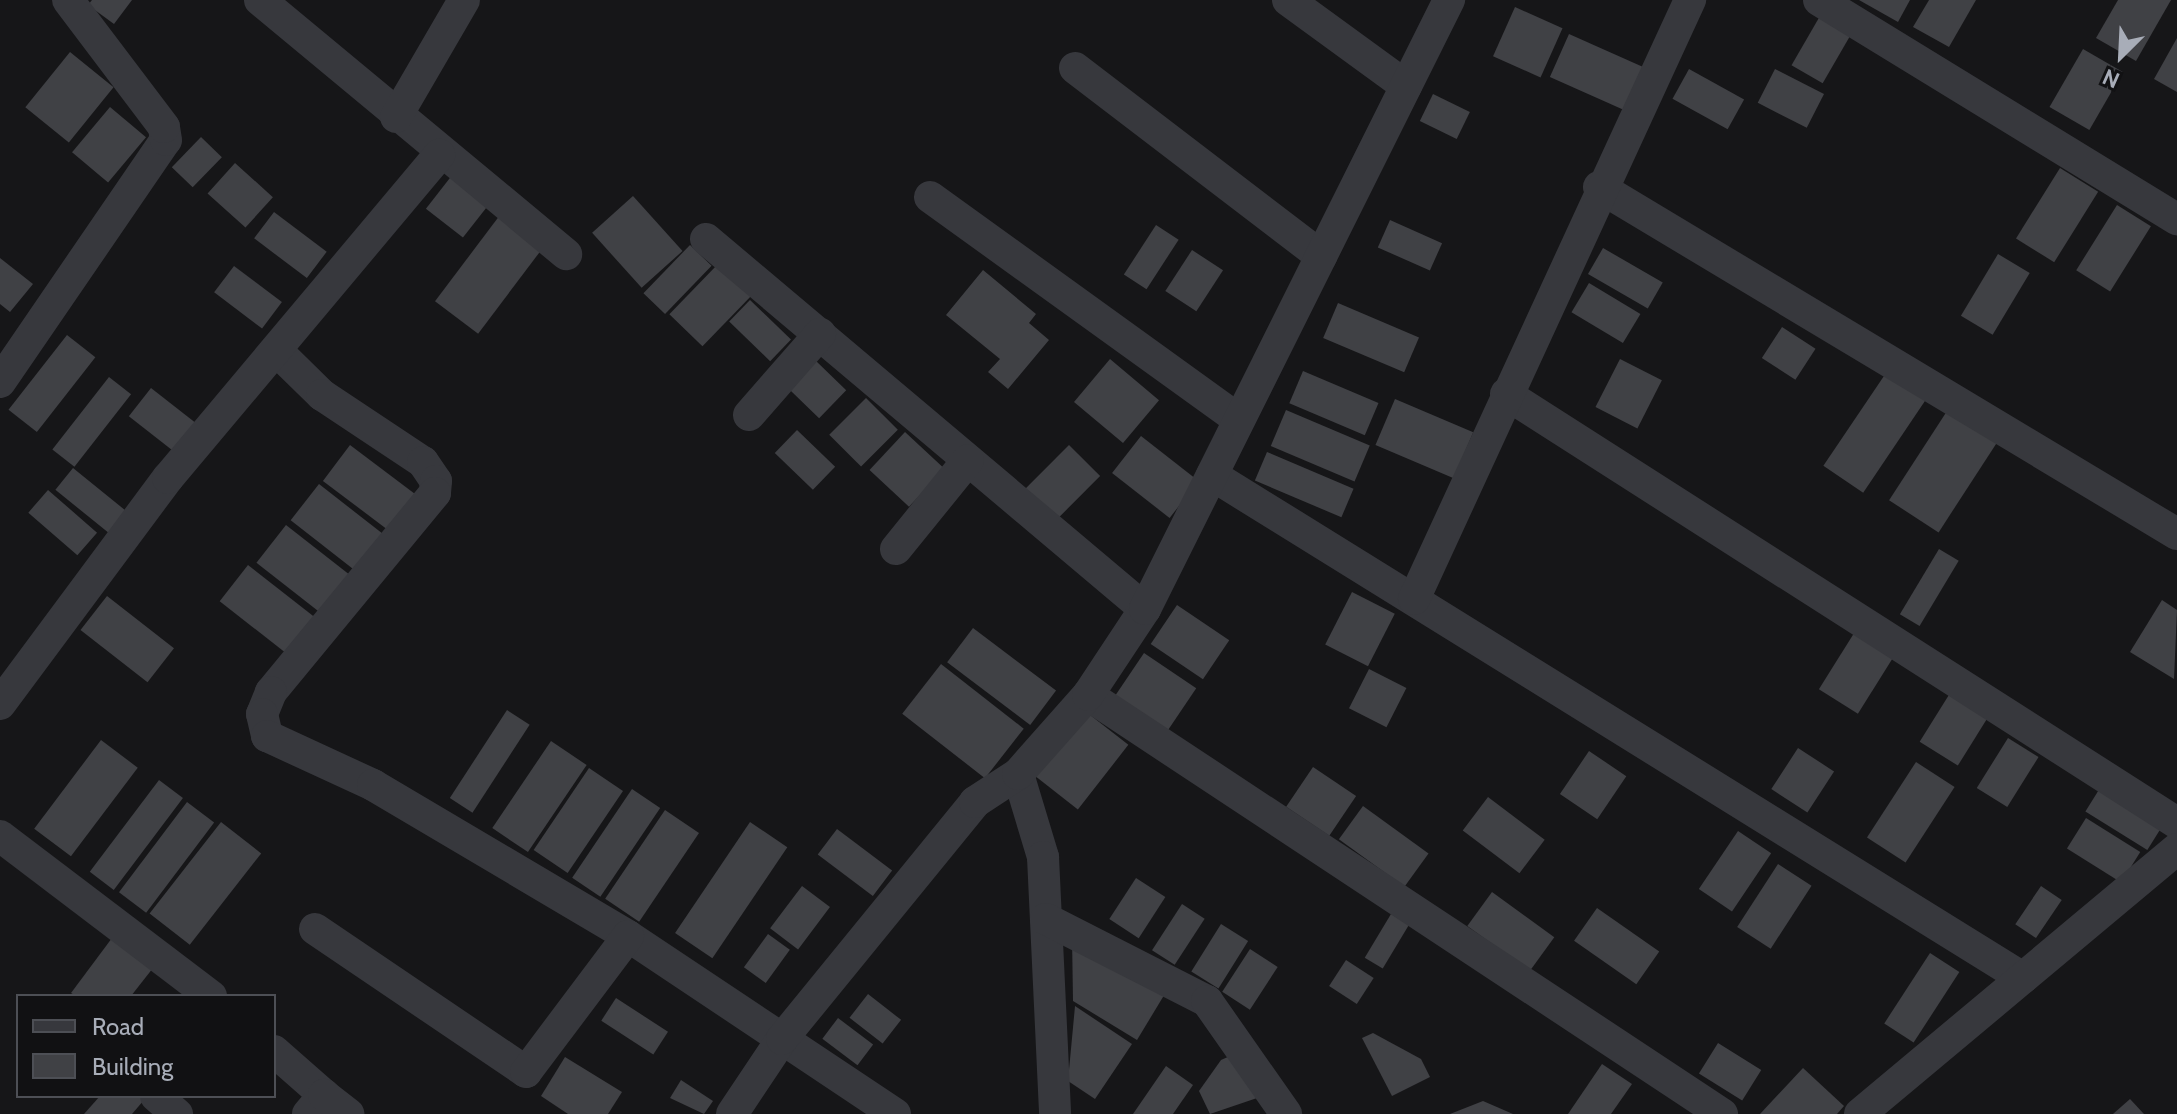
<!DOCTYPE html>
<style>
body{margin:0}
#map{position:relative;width:2177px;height:1114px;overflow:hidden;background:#161618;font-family:Cabin,sans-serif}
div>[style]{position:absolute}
.building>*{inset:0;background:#404145;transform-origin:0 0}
.minor>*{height:32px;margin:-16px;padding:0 16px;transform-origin:16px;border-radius:16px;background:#37383d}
span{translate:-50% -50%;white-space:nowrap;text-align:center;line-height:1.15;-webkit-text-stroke:6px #111113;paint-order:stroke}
.legend{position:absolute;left:16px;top:994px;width:260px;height:104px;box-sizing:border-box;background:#111113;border:2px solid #4d4f55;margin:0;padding:10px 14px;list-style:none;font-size:24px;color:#a8adb8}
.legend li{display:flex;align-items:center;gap:16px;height:40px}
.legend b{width:40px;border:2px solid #4d4f55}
.north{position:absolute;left:2081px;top:16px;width:80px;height:80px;-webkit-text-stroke:6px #111113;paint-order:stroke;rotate:204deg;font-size:22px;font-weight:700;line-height:32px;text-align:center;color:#a8adb8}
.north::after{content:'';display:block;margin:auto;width:28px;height:36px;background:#a8adb8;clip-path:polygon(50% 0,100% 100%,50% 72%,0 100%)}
</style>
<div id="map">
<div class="building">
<i style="clip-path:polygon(92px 0,132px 0,114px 24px,88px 5px)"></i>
<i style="clip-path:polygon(1859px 0,1910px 0,1898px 22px)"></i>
<i style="clip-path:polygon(1929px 0,1976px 0,1949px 47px,1913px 27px)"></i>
<i style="clip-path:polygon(2118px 0,2171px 0,2136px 61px,2096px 38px)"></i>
<i style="left:1515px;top:7px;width:52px;height:54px;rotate:24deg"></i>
<i style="left:1820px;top:16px;width:36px;height:57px;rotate:30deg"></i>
<i style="left:1569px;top:34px;width:83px;height:47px;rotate:24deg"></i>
<i style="clip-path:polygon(2177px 38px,2177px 92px,2154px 79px)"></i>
<i style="left:2083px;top:49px;width:46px;height:67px;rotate:30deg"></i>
<i style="left:70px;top:52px;width:56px;height:71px;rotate:39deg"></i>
<i style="left:1689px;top:69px;width:63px;height:34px;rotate:29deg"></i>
<i style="left:1775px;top:69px;width:55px;height:38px;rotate:27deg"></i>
<i style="left:1433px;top:94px;width:41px;height:30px;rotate:26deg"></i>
<i style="left:110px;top:107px;width:47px;height:59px;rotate:40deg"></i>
<i style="left:201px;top:137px;width:29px;height:42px;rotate:44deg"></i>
<i style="left:235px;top:163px;width:51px;height:41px;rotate:42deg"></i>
<i style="left:2060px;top:168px;width:45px;height:83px;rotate:32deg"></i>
<i style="left:453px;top:174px;width:47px;height:44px;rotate:38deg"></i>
<i style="left:633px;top:196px;width:74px;height:55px;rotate:48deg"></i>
<i style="left:2117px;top:205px;width:40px;height:77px;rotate:32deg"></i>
<i style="left:274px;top:212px;width:66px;height:33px;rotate:37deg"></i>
<i style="left:500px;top:215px;width:54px;height:108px;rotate:37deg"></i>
<i style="left:1390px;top:220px;width:57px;height:30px;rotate:24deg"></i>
<i style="left:1156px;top:225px;width:27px;height:59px;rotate:33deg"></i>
<i style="left:690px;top:245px;width:30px;height:67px;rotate:44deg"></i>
<i style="left:1603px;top:248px;width:69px;height:30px;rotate:30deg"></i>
<i style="left:1192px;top:250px;width:37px;height:49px;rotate:33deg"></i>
<i style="left:1998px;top:254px;width:37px;height:72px;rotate:31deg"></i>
<i style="clip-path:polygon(0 258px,33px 284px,10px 312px,0 304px)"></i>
<i style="left:718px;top:264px;width:46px;height:70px;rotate:44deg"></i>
<i style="left:234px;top:266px;width:60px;height:33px;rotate:37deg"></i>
<i style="clip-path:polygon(983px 270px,1036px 314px,1029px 323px,1049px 340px,1008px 389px,988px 372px,1000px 359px,946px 315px)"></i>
<i style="left:1589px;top:283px;width:60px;height:34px;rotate:31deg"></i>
<i style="left:750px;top:300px;width:57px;height:30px;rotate:44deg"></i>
<i style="left:1338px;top:303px;width:88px;height:38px;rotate:23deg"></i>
<i style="left:1782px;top:327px;width:40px;height:37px;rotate:33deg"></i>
<i style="left:67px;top:335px;width:36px;height:95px;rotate:38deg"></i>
<i style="left:1110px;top:359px;width:64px;height:56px;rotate:40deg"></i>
<i style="left:1620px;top:359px;width:47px;height:54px;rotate:27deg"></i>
<i style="left:816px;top:361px;width:42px;height:39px;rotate:44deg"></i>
<i style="left:1303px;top:371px;width:82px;height:35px;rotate:23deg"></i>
<i style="left:1886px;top:373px;width:48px;height:112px;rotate:34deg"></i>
<i style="left:109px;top:377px;width:28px;height:92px;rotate:38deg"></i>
<i style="left:151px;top:388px;width:58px;height:36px;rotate:38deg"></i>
<i style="left:866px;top:398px;width:45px;height:52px;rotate:45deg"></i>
<i style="left:1395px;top:399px;width:85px;height:50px;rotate:23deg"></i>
<i style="left:1949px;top:408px;width:59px;height:110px;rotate:33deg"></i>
<i style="left:1286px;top:410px;width:91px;height:39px;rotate:23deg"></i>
<i style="left:797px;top:430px;width:53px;height:32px;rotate:44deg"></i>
<i style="left:905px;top:432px;width:54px;height:52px;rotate:43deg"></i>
<i style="left:1141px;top:436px;width:73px;height:47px;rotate:38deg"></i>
<i style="left:350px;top:445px;width:86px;height:45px;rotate:37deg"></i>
<i style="left:1069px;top:445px;width:44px;height:67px;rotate:45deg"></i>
<i style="left:1267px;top:452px;width:94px;height:31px;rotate:23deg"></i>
<i style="left:73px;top:468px;width:70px;height:28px;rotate:39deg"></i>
<i style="left:319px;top:484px;width:89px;height:46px;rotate:38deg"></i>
<i style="left:48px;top:490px;width:65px;height:30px;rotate:41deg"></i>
<i style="left:286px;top:525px;width:88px;height:48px;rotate:38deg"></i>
<i style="left:1939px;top:549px;width:23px;height:76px;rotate:31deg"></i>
<i style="left:248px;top:565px;width:88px;height:46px;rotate:38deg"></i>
<i style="left:1352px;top:592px;width:48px;height:59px;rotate:27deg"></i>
<i style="left:107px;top:596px;width:85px;height:43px;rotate:38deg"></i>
<i style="clip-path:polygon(2162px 600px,2177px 610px,2174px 679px,2130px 652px)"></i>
<i style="left:1177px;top:605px;width:63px;height:47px;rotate:34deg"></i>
<i style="left:973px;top:628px;width:104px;height:43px;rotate:37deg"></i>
<i style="left:1856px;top:630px;width:46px;height:70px;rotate:32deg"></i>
<i style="left:1144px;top:653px;width:63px;height:54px;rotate:34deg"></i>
<i style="left:941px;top:664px;width:105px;height:63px;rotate:38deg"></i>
<i style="left:1369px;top:669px;width:42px;height:44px;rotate:27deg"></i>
<i style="left:1952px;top:690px;width:45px;height:61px;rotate:32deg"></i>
<i style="left:507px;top:710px;width:27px;height:105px;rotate:33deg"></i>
<i style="left:1085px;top:711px;width:55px;height:82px;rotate:38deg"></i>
<i style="left:2008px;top:738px;width:36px;height:59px;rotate:32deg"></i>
<i style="left:101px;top:740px;width:46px;height:111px;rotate:37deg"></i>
<i style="left:551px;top:741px;width:43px;height:105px;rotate:34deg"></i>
<i style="left:1798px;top:748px;width:43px;height:49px;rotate:33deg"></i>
<i style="left:1589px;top:751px;width:45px;height:52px;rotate:34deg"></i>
<i style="left:1916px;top:762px;width:46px;height:90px;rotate:33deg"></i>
<i style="left:1313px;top:767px;width:52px;height:48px;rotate:34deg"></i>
<i style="left:589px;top:768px;width:41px;height:99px;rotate:34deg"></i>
<i style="left:159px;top:780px;width:30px;height:115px;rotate:37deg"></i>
<i style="left:2105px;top:780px;width:73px;height:37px;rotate:32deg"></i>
<i style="left:632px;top:789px;width:34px;height:107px;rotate:34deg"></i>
<i style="left:1488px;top:797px;width:71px;height:42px;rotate:37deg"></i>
<i style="left:187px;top:802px;width:34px;height:113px;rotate:37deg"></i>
<i style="left:1363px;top:806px;width:81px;height:41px;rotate:36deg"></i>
<i style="left:665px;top:810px;width:41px;height:107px;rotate:34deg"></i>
<i style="left:2086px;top:818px;width:64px;height:36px;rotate:32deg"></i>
<i style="left:221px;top:822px;width:51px;height:116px;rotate:38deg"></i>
<i style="left:750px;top:822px;width:45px;height:134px;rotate:34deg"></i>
<i style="left:837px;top:829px;width:69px;height:32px;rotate:37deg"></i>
<i style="left:1738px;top:831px;width:40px;height:70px;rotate:34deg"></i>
<i style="left:1778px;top:864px;width:40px;height:75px;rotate:33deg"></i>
<i style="left:1136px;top:878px;width:35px;height:49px;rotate:33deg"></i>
<i style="left:802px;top:886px;width:35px;height:53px;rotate:37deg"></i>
<i style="left:2041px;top:886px;width:25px;height:46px;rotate:34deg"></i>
<i style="left:1492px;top:892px;width:77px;height:42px;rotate:36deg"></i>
<i style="left:1182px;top:904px;width:27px;height:55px;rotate:33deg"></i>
<i style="left:1597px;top:908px;width:76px;height:40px;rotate:35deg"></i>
<i style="left:1391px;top:914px;width:21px;height:51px;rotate:31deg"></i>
<i style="left:1221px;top:924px;width:32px;height:56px;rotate:32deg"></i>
<i style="left:768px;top:934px;width:27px;height:41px;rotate:36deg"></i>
<i style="clip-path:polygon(1072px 936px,1166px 992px,1137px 1040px,1073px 1001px)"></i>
<i style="clip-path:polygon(112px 938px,153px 968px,131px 996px,76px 996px,71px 993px)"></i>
<i style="left:1250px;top:949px;width:33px;height:51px;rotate:33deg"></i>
<i style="left:1930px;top:953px;width:35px;height:84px;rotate:33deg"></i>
<i style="left:1346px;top:960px;width:33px;height:31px;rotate:33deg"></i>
<i style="left:868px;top:994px;width:42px;height:30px;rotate:38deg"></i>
<i style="left:616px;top:998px;width:62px;height:27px;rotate:33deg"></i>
<i style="clip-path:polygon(1075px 1006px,1132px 1044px,1095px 1099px,1068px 1081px)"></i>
<i style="left:838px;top:1018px;width:44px;height:26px;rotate:37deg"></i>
<i style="clip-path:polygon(1373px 1033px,1421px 1059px,1430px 1077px,1392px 1096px,1362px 1038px)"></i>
<i style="left:1718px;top:1043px;width:51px;height:36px;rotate:32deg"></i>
<i style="clip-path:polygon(1239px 1052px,1260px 1097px,1210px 1114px,1199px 1091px,1221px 1060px)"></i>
<i style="clip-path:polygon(565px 1057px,622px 1092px,608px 1114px,568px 1114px,541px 1096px)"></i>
<i style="clip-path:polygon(1602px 1064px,1632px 1084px,1611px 1114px,1568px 1114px)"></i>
<i style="clip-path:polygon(1166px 1066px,1193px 1085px,1173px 1114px,1133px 1114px)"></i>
<i style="clip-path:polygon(1803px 1068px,1844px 1106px,1837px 1114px,1760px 1114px)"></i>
<i style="clip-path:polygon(681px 1080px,713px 1101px,704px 1114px,670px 1098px)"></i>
<i style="clip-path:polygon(100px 1096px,139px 1096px,144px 1100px,132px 1114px,84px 1114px)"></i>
<i style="clip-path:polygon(2130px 1099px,2144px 1114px,2113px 1114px)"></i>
<i style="clip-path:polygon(1483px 1101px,1513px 1114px,1450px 1114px)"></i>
</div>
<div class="minor">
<i style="left:260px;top:0;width:398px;rotate:39.7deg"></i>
<i style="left:1288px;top:0;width:146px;rotate:36.1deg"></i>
<i style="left:1819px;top:0;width:420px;rotate:31.5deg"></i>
<i style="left:1075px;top:68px;width:310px;rotate:37.4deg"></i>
<i style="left:396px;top:117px;width:135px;rotate:-59.8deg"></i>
<i style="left:1599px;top:187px;width:674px;rotate:30.98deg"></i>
<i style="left:930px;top:197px;width:381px;rotate:35.8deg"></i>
<i style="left:706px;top:239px;width:574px;rotate:40.13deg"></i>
<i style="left:277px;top:351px;width:63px;rotate:44.4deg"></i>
<i style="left:322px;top:395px;width:121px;rotate:33.6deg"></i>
<i style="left:423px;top:462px;width:23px;rotate:56deg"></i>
<i style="left:436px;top:481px;width:12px;rotate:95deg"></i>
<i style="left:435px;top:493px;width:258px;rotate:129.5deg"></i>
<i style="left:271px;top:692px;width:24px;rotate:112deg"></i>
<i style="left:262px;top:714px;width:23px;rotate:77deg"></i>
<i style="left:267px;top:736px;width:117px;rotate:24.8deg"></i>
<i style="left:373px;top:785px;width:296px;rotate:30.6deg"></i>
<i style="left:628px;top:936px;width:321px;rotate:33.7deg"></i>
<i style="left:0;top:382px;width:293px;rotate:-55.6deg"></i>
<i style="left:166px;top:140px;width:13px;rotate:-99deg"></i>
<i style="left:164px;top:127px;width:159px;rotate:-127.1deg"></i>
<i style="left:1506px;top:394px;width:796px;rotate:32.59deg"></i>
<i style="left:749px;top:415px;width:108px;rotate:-48.8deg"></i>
<i style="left:1212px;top:475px;width:954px;rotate:31.81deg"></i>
<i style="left:896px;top:549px;width:114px;rotate:-51deg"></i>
<i style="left:1414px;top:599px;width:660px;rotate:-65.26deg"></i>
<i style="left:1088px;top:695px;width:760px;rotate:33.46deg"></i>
<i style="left:0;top:704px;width:282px;rotate:-53.4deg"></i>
<i style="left:168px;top:478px;width:422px;rotate:-50deg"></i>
<i style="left:1018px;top:774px;width:87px;rotate:73.2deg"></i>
<i style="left:1043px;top:857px;width:257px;rotate:87.3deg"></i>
<i style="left:0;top:836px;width:265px;rotate:37.2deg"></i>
<i style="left:1046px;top:919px;width:181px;rotate:27deg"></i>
<i style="left:1207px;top:1001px;width:138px;rotate:55deg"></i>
<i style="left:315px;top:929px;width:255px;rotate:34.1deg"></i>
<i style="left:526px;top:1072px;width:170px;rotate:-53.1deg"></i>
<i style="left:274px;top:1051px;width:67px;rotate:41.3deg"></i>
<i style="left:156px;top:1096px;width:28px;rotate:41deg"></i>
<i style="left:308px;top:1114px;width:25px;rotate:-50deg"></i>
<i style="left:324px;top:1095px;width:31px;rotate:38deg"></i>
<i style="left:732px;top:1114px;width:90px;rotate:-56.3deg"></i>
<i style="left:782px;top:1039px;width:306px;rotate:-50.8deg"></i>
<i style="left:975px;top:802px;width:51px;rotate:-33.1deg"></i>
<i style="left:1018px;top:774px;width:106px;rotate:-48.5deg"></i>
<i style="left:1088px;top:695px;width:103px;rotate:-56.5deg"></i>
<i style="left:1145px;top:609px;width:681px;rotate:-63.47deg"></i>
<i style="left:1860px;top:1114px;width:413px;rotate:-39.9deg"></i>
</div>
<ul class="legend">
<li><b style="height:10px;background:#37383d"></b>Road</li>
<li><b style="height:22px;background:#404145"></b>Building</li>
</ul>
<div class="north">N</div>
</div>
